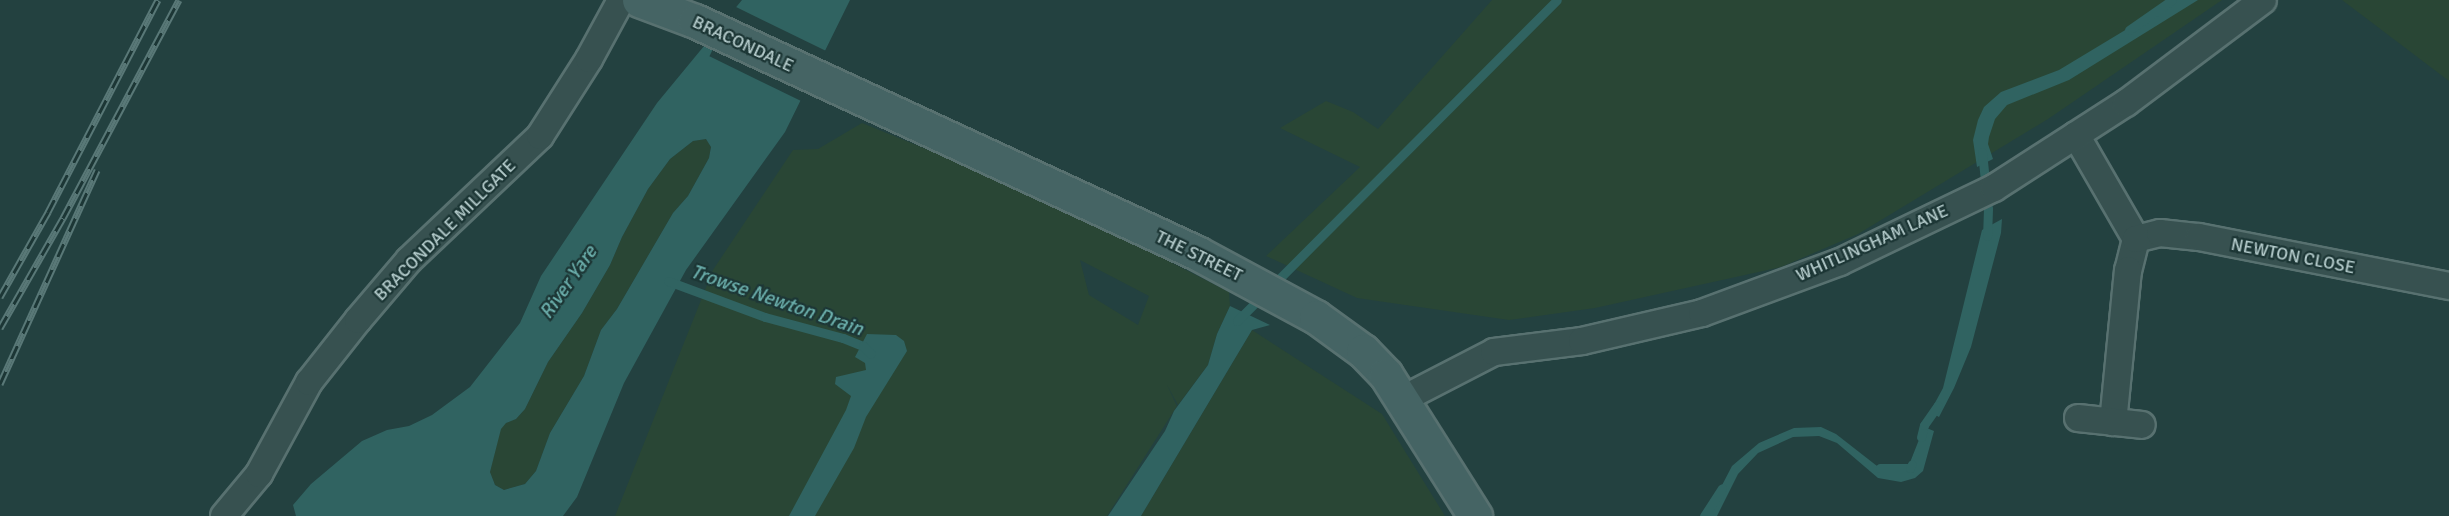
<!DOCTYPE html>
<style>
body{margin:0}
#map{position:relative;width:2449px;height:516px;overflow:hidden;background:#234140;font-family:Signika,sans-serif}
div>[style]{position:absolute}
.green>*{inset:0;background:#294635}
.water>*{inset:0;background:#306361}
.pier>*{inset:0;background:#234140;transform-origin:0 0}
.stream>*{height:9px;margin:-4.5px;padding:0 4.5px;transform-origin:4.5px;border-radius:4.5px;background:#306361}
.roads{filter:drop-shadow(2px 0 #587170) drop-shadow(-2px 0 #587170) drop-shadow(0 2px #587170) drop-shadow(0 -2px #587170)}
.street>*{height:26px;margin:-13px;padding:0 13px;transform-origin:13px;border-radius:13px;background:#375150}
.secondary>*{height:33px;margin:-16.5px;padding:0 16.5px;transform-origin:16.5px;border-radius:16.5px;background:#456464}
.rail>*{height:7px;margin-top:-3.5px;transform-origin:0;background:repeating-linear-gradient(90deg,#1c3635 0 14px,#597877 0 28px);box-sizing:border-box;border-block:2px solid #597877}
span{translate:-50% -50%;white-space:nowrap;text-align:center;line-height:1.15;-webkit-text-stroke:4.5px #1c3635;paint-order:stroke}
.street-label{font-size:18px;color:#b4cbcb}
.water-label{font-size:20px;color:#6aadaa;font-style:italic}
</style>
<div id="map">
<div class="green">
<i style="clip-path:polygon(1492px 0,2222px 0,2048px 119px,1858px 234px,1781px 267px,1595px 308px,1509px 320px,1357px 298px,1266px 256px,1360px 167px,1280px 128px,1326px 101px,1353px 112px,1378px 129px)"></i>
<i style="clip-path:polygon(2342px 0,2449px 0,2449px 81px)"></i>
<i style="clip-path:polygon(evenodd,862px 123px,1039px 195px,1229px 292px,1230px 306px,1217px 334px,1208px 365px,1178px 405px,1167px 385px,1177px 406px,1107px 516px,615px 516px,713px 270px,793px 150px,818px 149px,862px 123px,1080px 260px,1149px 296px,1138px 325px,1089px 295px,1080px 260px)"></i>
<i style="clip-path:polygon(706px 139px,711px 147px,709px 158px,688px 196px,673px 213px,617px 309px,601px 330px,584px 376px,550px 433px,536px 471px,525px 484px,504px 490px,495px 485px,490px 472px,500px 429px,505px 423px,516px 419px,525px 409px,548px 362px,582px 313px,610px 265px,622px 237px,648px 189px,670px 159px,693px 141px)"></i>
<i style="clip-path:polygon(1252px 330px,1382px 414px,1445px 516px,1141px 516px)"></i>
</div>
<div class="water">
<i style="clip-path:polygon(evenodd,742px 0,850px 0,785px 132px,686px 270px,624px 383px,577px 497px,563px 516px,296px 516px,293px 505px,311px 484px,362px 441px,387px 430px,409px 426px,432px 415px,470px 387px,520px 323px,541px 276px,657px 103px,742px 0,706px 139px,711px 147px,709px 158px,688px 196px,673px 213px,617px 309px,601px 330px,584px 376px,550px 433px,536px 471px,525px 484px,504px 490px,495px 485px,490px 472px,501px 429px,506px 423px,516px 419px,525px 409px,548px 362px,582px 313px,610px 265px,622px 237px,648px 189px,670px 159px,693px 141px,706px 139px)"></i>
<i style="clip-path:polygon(2175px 0,2198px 0,2069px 80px,2007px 105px,1995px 119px,1989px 137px,1988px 144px,1993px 159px,1977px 167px,1973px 140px,1978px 120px,1984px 107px,2001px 92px,2059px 70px)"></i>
<i style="clip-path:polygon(2002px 219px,2001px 233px,1971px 347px,1954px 388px,1939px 417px,1930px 412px,1943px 388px,1982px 230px)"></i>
<i style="clip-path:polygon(1230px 306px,1270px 325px,1252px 330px,1141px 516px,1108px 516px,1165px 431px,1174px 411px,1208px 365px,1217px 334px)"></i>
<i style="clip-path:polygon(867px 334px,896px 335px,904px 341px,907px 351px,866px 417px,854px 448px,815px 516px,789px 516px,846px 410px,851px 396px,835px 384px,836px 377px,866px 370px,865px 363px,855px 357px)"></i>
<i style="clip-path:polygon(1821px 427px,1836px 434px,1877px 466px,1897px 470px,1909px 465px,1924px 427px,1934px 431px,1923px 471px,1915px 478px,1901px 482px,1878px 478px,1837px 443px,1819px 436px,1793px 437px,1758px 453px,1738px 474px,1717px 516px,1706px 516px,1732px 466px,1759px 443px,1794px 428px)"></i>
</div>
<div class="pier">
<i style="left:734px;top:6px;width:102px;height:56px;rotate:26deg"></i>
</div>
<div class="stream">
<i style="left:2129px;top:30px;width:52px;rotate:-34.9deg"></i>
<i style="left:1982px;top:152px;width:57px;rotate:84deg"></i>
<i style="left:1988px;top:209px;width:27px;rotate:92deg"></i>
<i style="left:668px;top:281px;width:103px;rotate:20.4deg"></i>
<i style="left:765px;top:317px;width:81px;rotate:15.1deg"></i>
<i style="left:843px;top:338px;width:22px;rotate:22deg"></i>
<i style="left:863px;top:346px;width:11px;rotate:45deg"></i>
<i style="left:1237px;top:321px;width:453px;rotate:-45.1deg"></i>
<i style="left:1921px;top:437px;width:12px;rotate:-76deg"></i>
<i style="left:1924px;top:425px;width:24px;rotate:-55deg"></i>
<i style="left:1880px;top:468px;width:30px"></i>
<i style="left:1910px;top:468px;width:4px;rotate:-63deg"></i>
<i style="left:1704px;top:516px;width:33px;rotate:-57deg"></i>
</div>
<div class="roads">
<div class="street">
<i style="left:2076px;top:135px;width:120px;rotate:60deg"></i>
<i style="left:2136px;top:239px;width:32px;rotate:104deg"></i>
<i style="left:2128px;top:270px;width:153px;rotate:95.6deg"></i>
<i style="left:2136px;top:239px;width:25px;rotate:-14deg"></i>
<i style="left:2160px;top:233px;width:39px;rotate:6deg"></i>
<i style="left:2199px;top:237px;width:255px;rotate:11.1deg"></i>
<i style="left:1403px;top:399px;width:102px;rotate:-27.3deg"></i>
<i style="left:1494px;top:352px;width:89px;rotate:-7.1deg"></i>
<i style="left:1582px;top:341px;width:123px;rotate:-13.1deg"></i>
<i style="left:1702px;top:313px;width:147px;rotate:-20.3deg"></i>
<i style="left:1840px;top:262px;width:171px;rotate:-25.7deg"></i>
<i style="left:1994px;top:188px;width:157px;rotate:-32.8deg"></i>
<i style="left:2126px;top:103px;width:171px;rotate:-36.9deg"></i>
<i style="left:2078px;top:418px;width:64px;rotate:6.2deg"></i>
<i style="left:224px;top:516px;width:55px;rotate:-50.2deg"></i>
<i style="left:259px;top:474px;width:105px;rotate:-61.5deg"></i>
<i style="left:309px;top:382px;width:79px;rotate:-51.7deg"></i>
<i style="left:358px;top:320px;width:79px;rotate:-49.6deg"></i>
<i style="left:409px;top:260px;width:180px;rotate:-43.4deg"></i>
<i style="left:540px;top:136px;width:91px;rotate:-57.5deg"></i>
<i style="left:589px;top:59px;width:67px;rotate:-61.5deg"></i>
</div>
<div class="secondary">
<i style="left:639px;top:0;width:60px;rotate:20.6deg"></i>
<i style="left:695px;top:21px;width:553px;rotate:24.8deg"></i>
<i style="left:1197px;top:253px;width:135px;rotate:28.3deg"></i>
<i style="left:1316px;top:317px;width:58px;rotate:35.9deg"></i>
<i style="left:1363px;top:351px;width:33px;rotate:46deg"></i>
<i style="left:1386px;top:375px;width:167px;rotate:57.7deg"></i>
</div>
</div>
<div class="rail">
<i style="left:0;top:297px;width:98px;rotate:-60.5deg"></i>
<i style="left:48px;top:212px;width:239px;rotate:-62.6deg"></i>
<i style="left:0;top:328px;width:127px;rotate:-60.2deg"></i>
<i style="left:63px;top:218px;width:247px;rotate:-62deg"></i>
<i style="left:0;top:384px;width:235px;rotate:-65.6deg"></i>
</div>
<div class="street-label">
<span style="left:743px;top:44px;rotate:25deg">BRACONDALE</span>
<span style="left:445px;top:230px;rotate:-45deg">BRACONDALE MILLGATE</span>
<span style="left:1872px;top:243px;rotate:-24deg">WHITLINGHAM LANE</span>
<span style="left:1199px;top:256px;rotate:26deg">THE STREET</span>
<span style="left:2293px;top:256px;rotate:11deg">NEWTON CLOSE</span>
</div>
<div class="water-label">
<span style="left:568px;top:282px;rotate:-55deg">River Yare</span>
<span style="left:777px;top:300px;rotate:19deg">Trowse Newton Drain</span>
</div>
</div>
